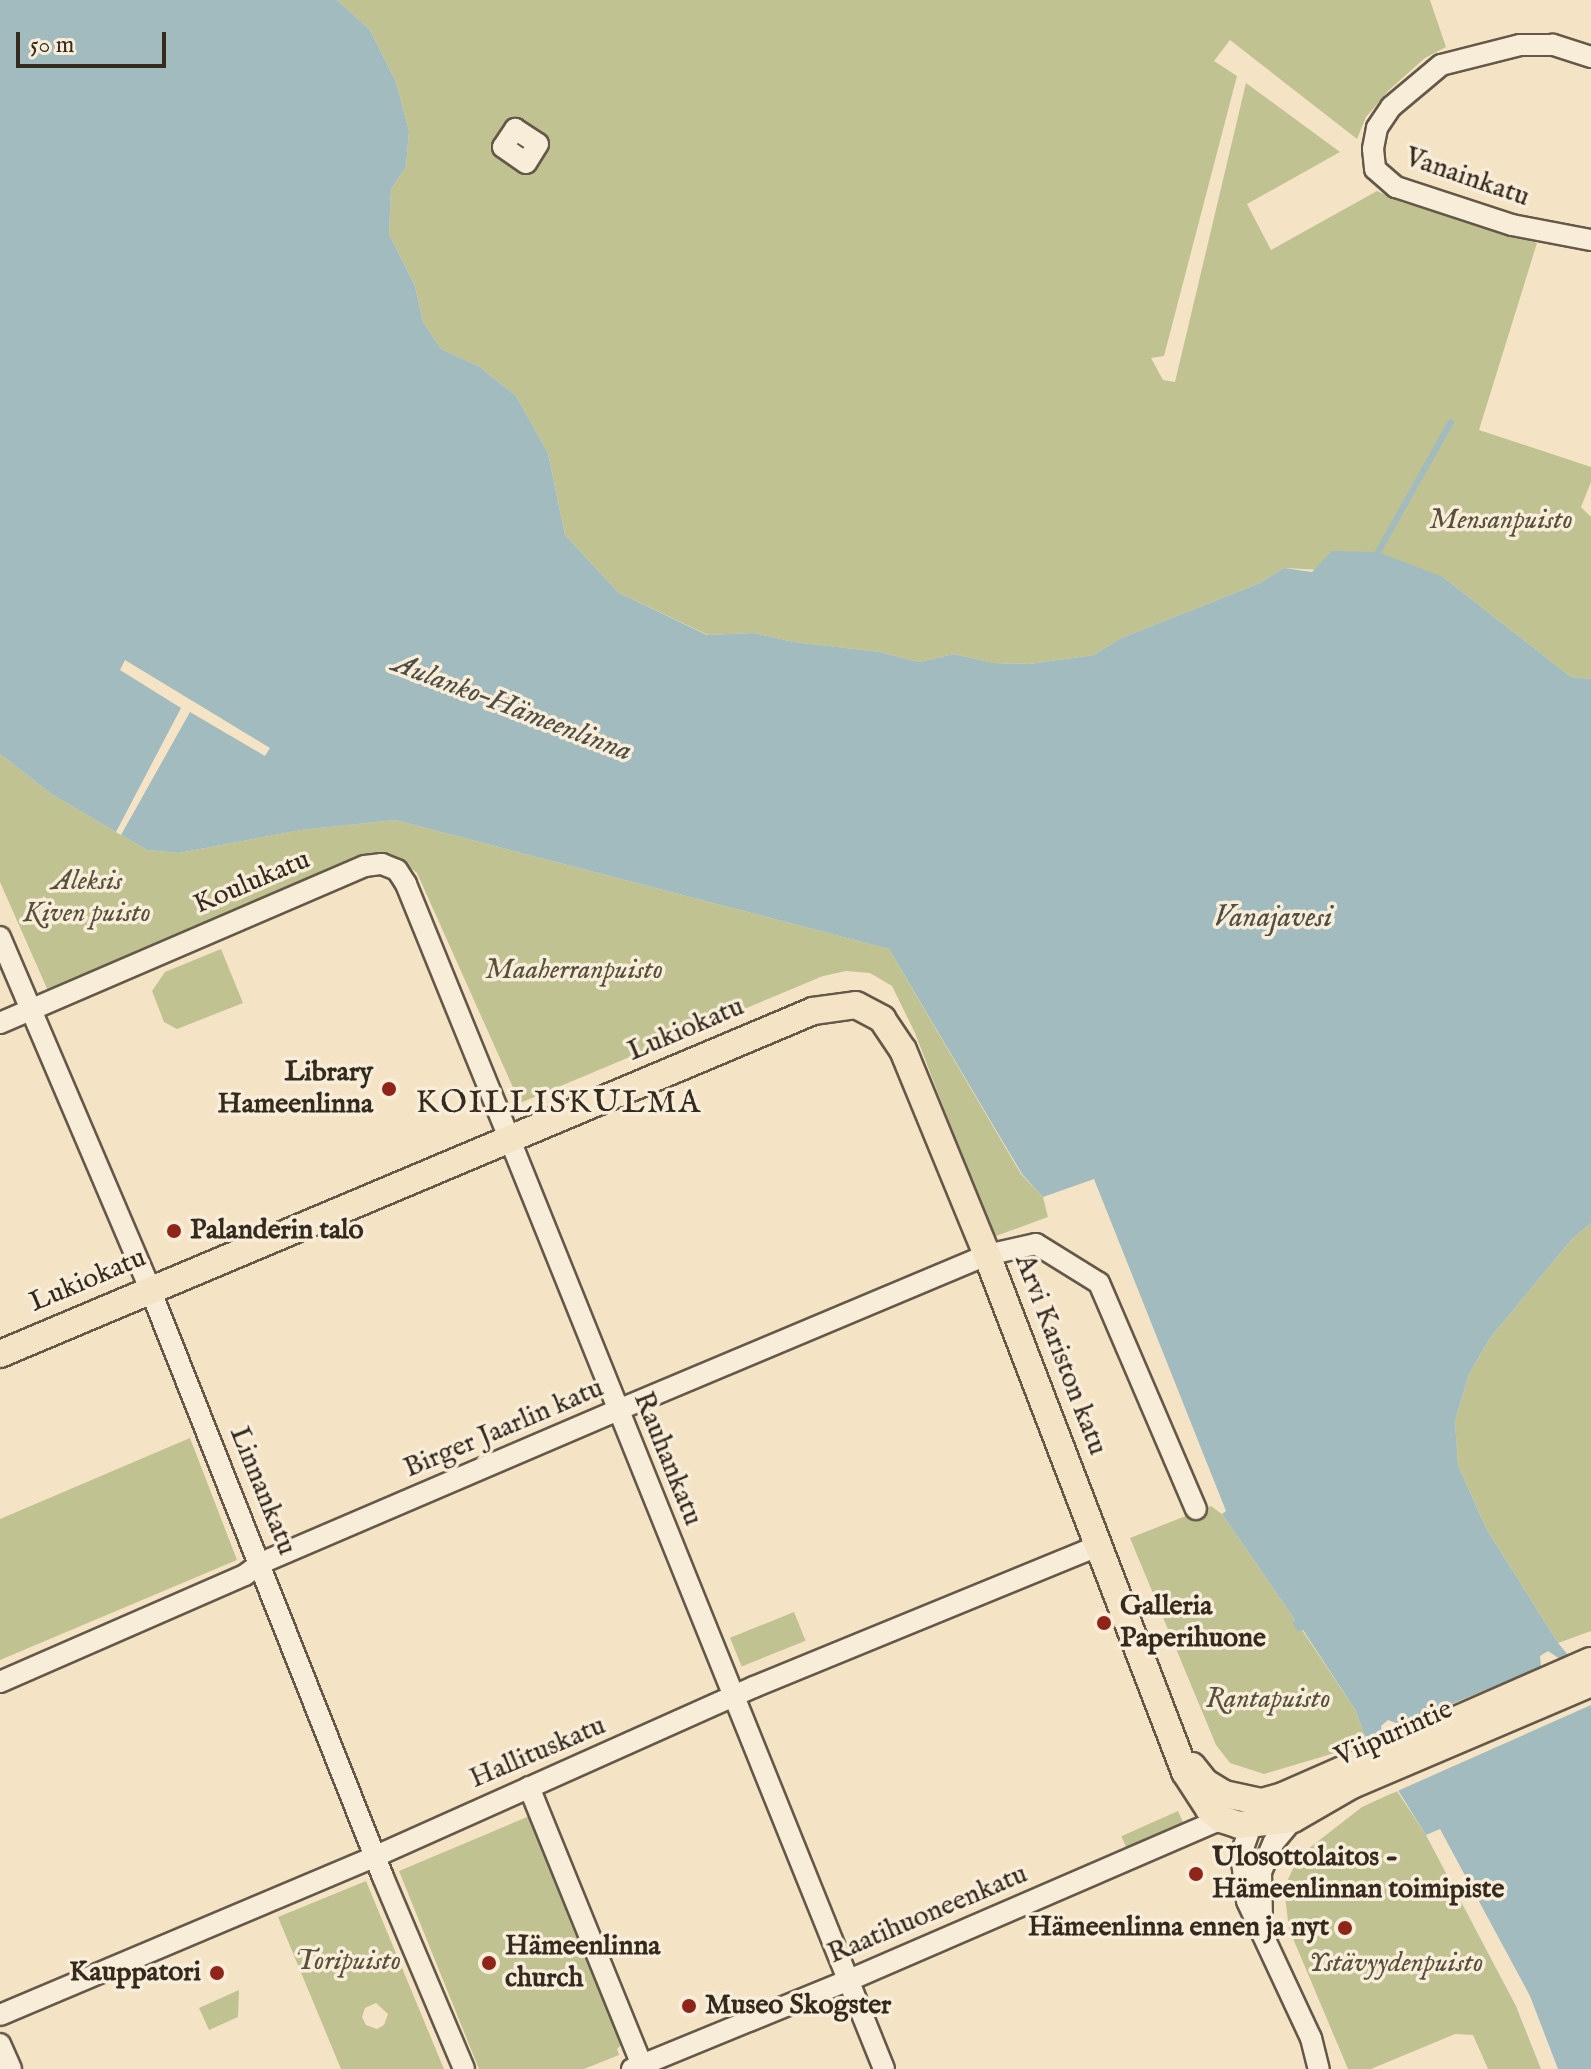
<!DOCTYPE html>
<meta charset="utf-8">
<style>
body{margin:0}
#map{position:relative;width:1591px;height:2069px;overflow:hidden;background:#f5e3c5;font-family:"IM FELL English",serif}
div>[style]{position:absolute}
.green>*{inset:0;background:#c0c391;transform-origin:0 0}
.water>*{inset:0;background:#a1bbbf}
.pier>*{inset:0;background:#f5e3c5}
.stream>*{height:6px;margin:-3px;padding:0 3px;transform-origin:3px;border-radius:3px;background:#a1bbbf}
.roads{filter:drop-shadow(2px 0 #645848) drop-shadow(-2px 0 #645848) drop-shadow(0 2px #645848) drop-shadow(0 -2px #645848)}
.minor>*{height:20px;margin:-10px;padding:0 10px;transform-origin:10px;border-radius:10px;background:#f8edd9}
.major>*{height:26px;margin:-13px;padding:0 13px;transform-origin:13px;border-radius:13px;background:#f5e3c5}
.dots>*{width:22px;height:22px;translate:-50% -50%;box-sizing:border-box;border:4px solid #f8edd9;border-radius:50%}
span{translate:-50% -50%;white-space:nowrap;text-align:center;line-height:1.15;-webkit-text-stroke:7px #f8edd9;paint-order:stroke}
.street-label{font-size:28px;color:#342a1e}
.park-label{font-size:28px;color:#57503b;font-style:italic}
.poi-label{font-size:28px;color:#342a1e;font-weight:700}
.right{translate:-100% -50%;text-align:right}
.left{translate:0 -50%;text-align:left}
.water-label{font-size:30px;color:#4f4e46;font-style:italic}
.quarter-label{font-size:32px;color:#342a1e;letter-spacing:2px}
.scale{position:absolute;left:16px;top:32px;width:150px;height:36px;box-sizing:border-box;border:4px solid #342a1e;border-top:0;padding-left:10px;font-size:24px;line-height:28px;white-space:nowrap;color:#342a1e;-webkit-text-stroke:6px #f8edd9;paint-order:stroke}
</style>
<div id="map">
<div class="green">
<i style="clip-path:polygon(337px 0,1430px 0,1446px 47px,1425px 58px,1389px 90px,1366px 117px,1357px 139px,1230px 40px,1214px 61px,1237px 76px,1164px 356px,1151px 358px,1163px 380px,1175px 382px,1246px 83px,1340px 152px,1247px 204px,1271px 250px,1377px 191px,1401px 202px,1537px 243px,1479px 430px,1591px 467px,1591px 482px,1581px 507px,1591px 517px,1591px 679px,1571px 677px,1443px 577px,1284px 568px,1260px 583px,1119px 639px,1094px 655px,1029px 664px,993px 663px,954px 654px,919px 662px,880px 652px,794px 642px,754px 633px,708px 635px,619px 593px,565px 535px,548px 453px,516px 396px,480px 367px,441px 349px,423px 322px,415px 286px,389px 234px,391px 189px,406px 167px,409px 131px,396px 82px,370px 30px)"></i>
<i style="clip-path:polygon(0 754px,53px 795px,147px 850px,179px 853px,301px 830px,395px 820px,889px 949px,1021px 1174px,1043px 1197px,1048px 1217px,993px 1237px,915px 1033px,892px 986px,870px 973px,846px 971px,823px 976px,520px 1103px,417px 873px,401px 860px,381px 855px,319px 873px,49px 993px,0 882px)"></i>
<i style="clip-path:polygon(221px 949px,243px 1003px,177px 1029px,164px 1022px,152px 991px,165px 972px)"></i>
<i style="clip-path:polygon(1591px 1223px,1591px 1631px,1558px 1643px,1486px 1528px,1458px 1465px,1455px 1421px,1469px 1374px,1490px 1338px,1572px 1239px)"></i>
<i style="clip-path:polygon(190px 1438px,237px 1560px,0 1660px,0 1519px)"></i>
<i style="clip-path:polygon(1211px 1506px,1222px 1514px,1295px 1620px,1298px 1632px,1302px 1630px,1356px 1711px,1366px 1739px,1338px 1752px,1264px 1774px,1230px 1763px,1216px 1745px,1130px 1538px)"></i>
<i style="left:794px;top:1612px;width:31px;height:69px;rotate:68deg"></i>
<i style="clip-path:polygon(1397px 1791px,1426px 1835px,1516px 2006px,1541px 2069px,1488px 2069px,1473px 2035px,1455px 2034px,1371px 2069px,1348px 2069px,1289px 1929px,1284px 1888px,1297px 1860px,1308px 1849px,1362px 1807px)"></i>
<i style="left:1178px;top:1811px;width:24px;height:62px;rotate:66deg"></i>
<i style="clip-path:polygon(534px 1814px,624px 2042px,617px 2049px,619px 2055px,584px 2069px,479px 2069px,399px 1871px)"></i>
<i style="clip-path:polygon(evenodd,366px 1881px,444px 2069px,341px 2069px,278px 1917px,366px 1881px,376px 2003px,388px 2014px,384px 2025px,377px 2029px,366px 2025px,362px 2017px,365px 2008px,376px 2003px)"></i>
<i style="clip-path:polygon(239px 1990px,238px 2017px,209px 2030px,199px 2008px)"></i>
</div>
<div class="water">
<i style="clip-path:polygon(0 0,337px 0,370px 30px,396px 82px,409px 131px,406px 167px,391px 189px,389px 234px,415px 286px,423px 322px,441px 349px,480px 367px,516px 396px,548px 453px,565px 535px,619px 593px,707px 635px,754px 633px,794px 642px,880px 652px,919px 662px,954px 654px,993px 663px,1029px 664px,1094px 655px,1119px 639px,1260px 583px,1284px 568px,1312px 572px,1332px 551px,1378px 552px,1443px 577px,1571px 677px,1591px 679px,1591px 1223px,1572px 1239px,1490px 1338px,1469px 1374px,1455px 1421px,1458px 1465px,1486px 1528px,1558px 1643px,1591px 1682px,1591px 2069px,1541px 2069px,1516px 2006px,1426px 1835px,1366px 1739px,1356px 1711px,1303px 1630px,1298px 1632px,1292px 1622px,1295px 1620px,1222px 1514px,1226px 1511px,1094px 1179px,1043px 1197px,1022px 1174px,889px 949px,395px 820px,301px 830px,179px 853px,147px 850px,53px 795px,0 754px)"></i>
</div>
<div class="pier">
<i style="clip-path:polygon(125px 660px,270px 748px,265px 756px,190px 712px,121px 835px,116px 832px,181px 708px,120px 670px)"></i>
<i style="clip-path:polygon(1548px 1651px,1560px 1659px,1572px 1653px,1591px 1676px,1591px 1705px,1393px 1793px,1363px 1741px,1382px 1732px,1381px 1726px,1388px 1720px,1401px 1725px,1541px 1667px,1540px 1656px)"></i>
<i style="clip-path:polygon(1440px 1829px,1530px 1996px,1558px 2069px,1541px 2069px,1516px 2006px,1426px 1835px)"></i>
</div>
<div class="stream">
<i style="left:1378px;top:552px;width:149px;rotate:-60.7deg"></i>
</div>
<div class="roads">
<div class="minor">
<i style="left:1591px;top:57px;width:40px;rotate:-162deg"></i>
<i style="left:1553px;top:45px;width:33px;rotate:180deg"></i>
<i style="left:1520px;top:45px;width:81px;rotate:165.8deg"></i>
<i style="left:1441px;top:65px;width:65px;rotate:140deg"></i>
<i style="left:1391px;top:107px;width:25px;rotate:124deg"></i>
<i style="left:1377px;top:128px;width:21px;rotate:101deg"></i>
<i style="left:1373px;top:149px;width:20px;rotate:84deg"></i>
<i style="left:1375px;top:169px;width:28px;rotate:41deg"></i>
<i style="left:1396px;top:187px;width:122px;rotate:18.1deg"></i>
<i style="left:1512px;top:225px;width:80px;rotate:10.8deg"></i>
<i style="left:515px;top:129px;width:27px;rotate:33deg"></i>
<i style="left:538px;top:144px;width:22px;rotate:122deg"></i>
<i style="left:526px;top:163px;width:28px;rotate:-145deg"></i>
<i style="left:503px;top:147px;width:22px;rotate:-56deg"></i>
<i style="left:0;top:937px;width:383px;rotate:66.9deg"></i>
<i style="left:150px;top:1289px;width:632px;rotate:68.38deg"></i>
<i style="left:383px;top:1877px;width:208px;rotate:67.1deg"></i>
<i style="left:0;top:1023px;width:397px;rotate:-23.3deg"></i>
<i style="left:365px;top:866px;width:17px;rotate:-7deg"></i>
<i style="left:382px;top:864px;width:16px;rotate:22deg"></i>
<i style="left:397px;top:870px;width:17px;rotate:57deg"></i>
<i style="left:406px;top:884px;width:276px;rotate:67.9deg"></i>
<i style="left:510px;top:1140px;width:1001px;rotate:68.07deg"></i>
<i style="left:0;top:1682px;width:267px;rotate:-23.6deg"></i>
<i style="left:245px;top:1575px;width:20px;rotate:-37deg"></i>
<i style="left:261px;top:1563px;width:388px;rotate:-23.2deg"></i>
<i style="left:618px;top:1410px;width:400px;rotate:-22.8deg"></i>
<i style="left:987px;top:1255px;width:50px;rotate:-12.7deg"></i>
<i style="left:1036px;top:1244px;width:74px;rotate:31.8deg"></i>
<i style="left:1099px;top:1283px;width:246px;rotate:66.8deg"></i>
<i style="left:529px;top:1787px;width:300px;rotate:67.9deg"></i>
<i style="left:1256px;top:1812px;width:45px;rotate:109.7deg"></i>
<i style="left:1241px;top:1854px;width:47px;rotate:82.7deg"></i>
<i style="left:1247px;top:1901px;width:151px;rotate:65deg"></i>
<i style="left:1311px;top:2038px;width:32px;rotate:76deg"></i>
<i style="left:1262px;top:1920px;width:48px;rotate:-91.2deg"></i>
<i style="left:1261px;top:1872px;width:33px;rotate:-67deg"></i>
<i style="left:1274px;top:1842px;width:30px;rotate:-50deg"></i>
<i style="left:0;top:2015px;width:408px;rotate:-22.9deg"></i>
<i style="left:376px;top:1856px;width:414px;rotate:-24.1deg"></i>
<i style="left:754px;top:1687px;width:374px;rotate:-22.3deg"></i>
<i style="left:0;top:2044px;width:27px;rotate:66deg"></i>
<i style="left:632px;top:2069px;width:232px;rotate:-22.3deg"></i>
<i style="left:847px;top:1981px;width:408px;rotate:-23.4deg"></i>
</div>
<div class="major">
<i style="left:0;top:1354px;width:882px;rotate:-22.87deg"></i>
<i style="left:813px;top:1011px;width:43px;rotate:-7.9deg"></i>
<i style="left:856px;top:1005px;width:30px;rotate:28deg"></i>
<i style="left:882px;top:1019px;width:37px;rotate:56deg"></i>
<i style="left:903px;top:1050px;width:222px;rotate:67.7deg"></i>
<i style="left:987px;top:1255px;width:554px;rotate:69.04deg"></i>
<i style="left:1185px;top:1772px;width:44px;rotate:57deg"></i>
<i style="left:1209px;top:1809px;width:16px;rotate:40deg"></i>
<i style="left:1221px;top:1819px;width:19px;rotate:18deg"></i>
<i style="left:1239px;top:1825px;width:54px;rotate:-6.3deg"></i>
<i style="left:1293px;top:1819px;width:68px;rotate:-30deg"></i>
<i style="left:1352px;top:1785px;width:260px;rotate:-23.1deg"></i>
<i style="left:1192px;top:1766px;width:22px;rotate:51deg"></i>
<i style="left:1206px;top:1783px;width:21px;rotate:31deg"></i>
<i style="left:1224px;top:1794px;width:39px;rotate:12deg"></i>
<i style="left:1262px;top:1802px;width:22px;rotate:-16deg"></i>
<i style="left:1283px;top:1796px;width:336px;rotate:-23.7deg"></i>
</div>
</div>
<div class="dots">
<i style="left:389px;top:1089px;background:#8f2418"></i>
<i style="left:174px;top:1231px;background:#8f2418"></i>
<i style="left:1104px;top:1623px;background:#8f2418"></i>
<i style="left:1196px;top:1874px;background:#8f2418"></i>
<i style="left:1345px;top:1928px;background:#8f2418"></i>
<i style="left:489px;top:1963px;background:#8f2418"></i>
<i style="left:217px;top:1973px;background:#8f2418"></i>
<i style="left:689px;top:2006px;background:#8f2418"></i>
</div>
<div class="street-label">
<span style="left:1467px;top:178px;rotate:19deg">Vanainkatu</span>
<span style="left:252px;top:883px;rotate:-23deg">Koulukatu</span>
<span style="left:686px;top:1030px;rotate:-23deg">Lukiokatu</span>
<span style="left:88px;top:1281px;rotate:-23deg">Lukiokatu</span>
<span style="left:1060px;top:1355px;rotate:69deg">Arvi Kariston katu</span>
<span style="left:504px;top:1429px;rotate:-23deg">Birger Jaarlin katu</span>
<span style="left:667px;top:1459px;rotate:68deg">Rauhankatu</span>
<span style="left:262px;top:1491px;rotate:68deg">Linnankatu</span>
<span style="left:1394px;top:1734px;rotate:-24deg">Viipurintie</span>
<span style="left:538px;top:1753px;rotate:-23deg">Hallituskatu</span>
<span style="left:928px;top:1915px;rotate:-23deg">Raatihuoneenkatu</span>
</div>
<div class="park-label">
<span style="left:1501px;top:521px">Mensanpuisto</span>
<span style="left:87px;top:898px">Aleksis<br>Kiven puisto</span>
<span style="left:574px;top:971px">Maaherranpuisto</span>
<span style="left:1268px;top:1700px">Rantapuisto</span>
<span style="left:348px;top:1962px">Toripuisto</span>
<span style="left:1396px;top:1964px">Ystävyydenpuisto</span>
</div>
<div class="poi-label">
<span class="right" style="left:373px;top:1089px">Library<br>Hameenlinna</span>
<span class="left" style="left:190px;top:1231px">Palanderin talo</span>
<span class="left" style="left:1120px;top:1623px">Galleria<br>Paperihuone</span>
<span class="left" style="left:1212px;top:1874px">Ulosottolaitos -<br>Hämeenlinnan toimipiste</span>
<span class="right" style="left:1329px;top:1928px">Hämeenlinna ennen ja nyt</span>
<span class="left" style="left:505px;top:1963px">Hämeenlinna<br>church</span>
<span class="right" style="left:201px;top:1973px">Kauppatori</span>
<span class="left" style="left:705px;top:2006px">Museo Skogster</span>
</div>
<div class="water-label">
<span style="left:512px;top:708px;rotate:21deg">Aulanko–Hämeenlinna</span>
<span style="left:1273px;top:918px">Vanajavesi</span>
</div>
<div class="quarter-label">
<span style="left:559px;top:1104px">KOILLISKULMA</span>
</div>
<div class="scale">50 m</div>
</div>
